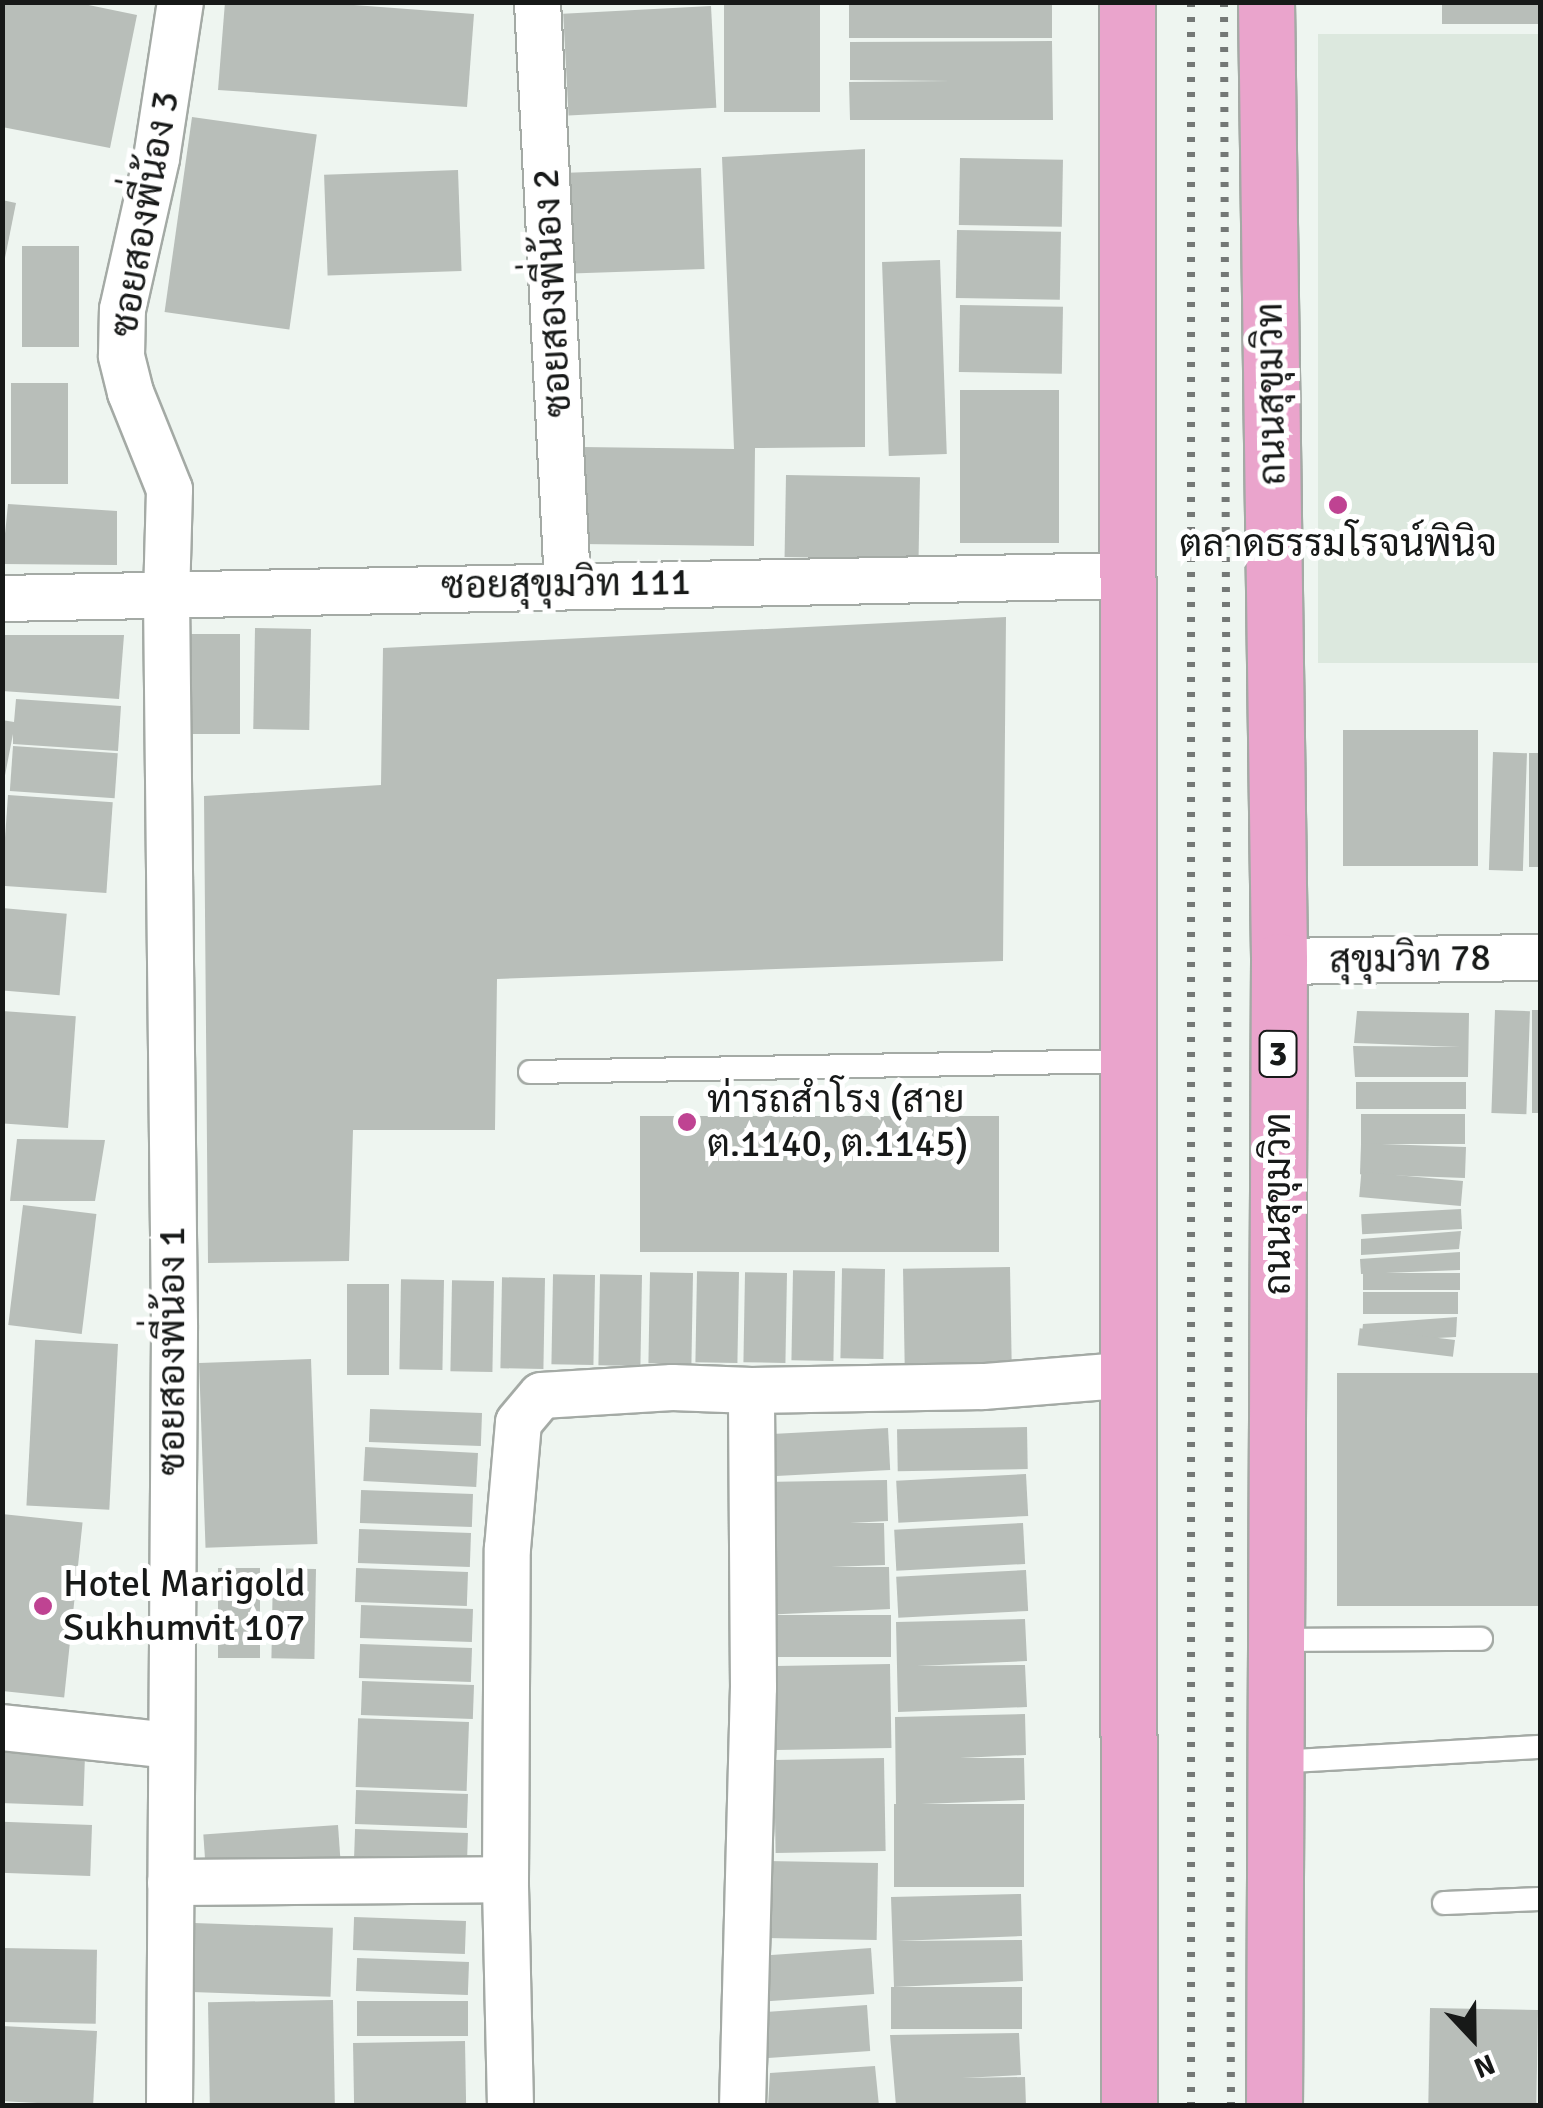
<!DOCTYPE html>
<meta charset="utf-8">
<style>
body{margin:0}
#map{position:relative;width:1543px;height:2108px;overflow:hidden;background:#eef5f0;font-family:Signika,Sarabun,sans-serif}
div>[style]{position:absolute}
.built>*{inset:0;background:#dce8de;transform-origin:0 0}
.building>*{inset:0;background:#b8beb9;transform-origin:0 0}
.roads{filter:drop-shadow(2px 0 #a4aaa5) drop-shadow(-2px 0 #a4aaa5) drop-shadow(0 2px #a4aaa5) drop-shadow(0 -2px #a4aaa5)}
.service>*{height:22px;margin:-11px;padding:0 11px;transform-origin:11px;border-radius:11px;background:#fff}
.minor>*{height:45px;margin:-22.5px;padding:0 22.5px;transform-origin:22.5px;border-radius:22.5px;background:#fff}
.trunk>*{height:55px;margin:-27.5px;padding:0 27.5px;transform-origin:27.5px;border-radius:27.5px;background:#eaa4cc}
.rail>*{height:8px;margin-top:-4px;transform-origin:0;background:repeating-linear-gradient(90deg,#747876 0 5px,transparent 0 15px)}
.dots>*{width:28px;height:28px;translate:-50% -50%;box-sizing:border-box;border:5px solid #fff;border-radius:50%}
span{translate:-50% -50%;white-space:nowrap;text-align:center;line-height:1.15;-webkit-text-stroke:10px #fff;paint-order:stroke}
.shield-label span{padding:2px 8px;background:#fff;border:2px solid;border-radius:8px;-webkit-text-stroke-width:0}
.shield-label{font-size:35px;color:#171918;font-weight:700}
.street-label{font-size:38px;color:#171918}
.poi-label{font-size:38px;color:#171918}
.left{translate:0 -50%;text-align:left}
.frame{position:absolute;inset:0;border:5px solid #171918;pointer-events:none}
.north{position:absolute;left:1423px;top:1988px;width:100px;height:100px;-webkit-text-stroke:8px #fff;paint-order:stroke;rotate:158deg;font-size:28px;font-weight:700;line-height:40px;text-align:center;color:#171918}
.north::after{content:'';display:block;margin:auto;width:35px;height:45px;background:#171918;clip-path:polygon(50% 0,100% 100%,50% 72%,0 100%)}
</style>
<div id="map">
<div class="built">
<i style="left:1318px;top:34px;width:222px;height:629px"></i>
</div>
<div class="building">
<i style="clip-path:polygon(2px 2px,74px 2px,137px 15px,110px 148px,2px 127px)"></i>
<i style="clip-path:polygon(225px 2px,314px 2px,474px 14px,467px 107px,218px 90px)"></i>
<i style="left:724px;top:2px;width:96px;height:110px"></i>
<i style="left:849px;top:2px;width:203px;height:36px"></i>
<i style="left:1442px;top:2px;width:98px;height:22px"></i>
<i style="left:711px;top:6px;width:102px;height:148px;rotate:87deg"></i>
<i style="clip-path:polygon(1052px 41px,1053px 120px,850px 120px,849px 82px,950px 81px,850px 80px,850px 42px)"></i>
<i style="left:192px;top:117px;width:126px;height:197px;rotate:8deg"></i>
<i style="clip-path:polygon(865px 149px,865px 447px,755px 448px,754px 546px,580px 544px,581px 447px,734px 449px,722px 157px)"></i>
<i style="left:960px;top:158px;width:103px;height:67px;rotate:1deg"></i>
<i style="left:701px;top:168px;width:101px;height:133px;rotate:88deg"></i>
<i style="left:458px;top:170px;width:101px;height:134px;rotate:88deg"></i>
<i style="clip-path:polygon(2px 200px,16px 203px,4px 263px,2px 263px)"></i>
<i style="left:957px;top:230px;width:104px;height:68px;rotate:1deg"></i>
<i style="left:22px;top:246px;width:57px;height:101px"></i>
<i style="left:940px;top:260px;width:194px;height:58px;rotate:88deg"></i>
<i style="left:960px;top:305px;width:103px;height:67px;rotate:1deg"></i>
<i style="left:11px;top:383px;width:57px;height:101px"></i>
<i style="left:960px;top:390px;width:99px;height:153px"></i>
<i style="left:786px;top:475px;width:134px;height:82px;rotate:1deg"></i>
<i style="clip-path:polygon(8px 504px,117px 511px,117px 565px,2px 564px)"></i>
<i style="clip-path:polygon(1006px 617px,1003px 961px,497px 979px,495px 1130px,353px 1130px,349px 1261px,208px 1263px,204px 796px,381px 785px,383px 648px)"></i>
<i style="left:311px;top:629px;width:101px;height:56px;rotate:91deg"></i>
<i style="left:184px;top:634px;width:56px;height:100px"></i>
<i style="clip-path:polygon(2px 635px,124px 635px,119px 699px,2px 691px)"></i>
<i style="clip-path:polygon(16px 699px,121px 706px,118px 751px,13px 744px,13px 734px,2px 791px,2px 720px,14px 722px)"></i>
<i style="left:1343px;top:730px;width:135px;height:136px"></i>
<i style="left:13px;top:746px;width:105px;height:45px;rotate:4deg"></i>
<i style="left:1493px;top:752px;width:34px;height:118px;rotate:2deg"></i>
<i style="left:1529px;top:753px;width:11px;height:114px"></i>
<i style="left:8px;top:795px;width:105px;height:91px;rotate:4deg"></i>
<i style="left:2px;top:908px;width:65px;height:82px;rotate:5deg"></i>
<i style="left:1495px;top:1010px;width:35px;height:103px;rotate:2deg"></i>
<i style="left:1532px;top:1010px;width:8px;height:103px"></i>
<i style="left:2px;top:1011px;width:74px;height:112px;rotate:4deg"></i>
<i style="clip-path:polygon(1357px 1011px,1469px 1013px,1468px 1077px,1355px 1077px,1353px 1046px,1460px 1047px,1354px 1043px)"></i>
<i style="left:1356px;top:1082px;width:110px;height:27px"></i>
<i style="left:1465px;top:1114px;width:30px;height:104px;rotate:90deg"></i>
<i style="left:999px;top:1116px;width:136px;height:359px;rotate:90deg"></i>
<i style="clip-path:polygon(17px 1139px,105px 1140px,95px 1201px,10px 1201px)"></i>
<i style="left:1466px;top:1147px;width:31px;height:105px;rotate:92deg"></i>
<i style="left:1463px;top:1181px;width:25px;height:102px;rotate:95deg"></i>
<i style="left:23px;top:1205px;width:74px;height:121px;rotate:7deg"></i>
<i style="left:1461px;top:1209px;width:20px;height:100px;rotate:87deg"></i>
<i style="clip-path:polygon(1461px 1231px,1459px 1249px,1361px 1255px,1361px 1239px)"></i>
<i style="clip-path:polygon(1460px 1252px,1460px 1270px,1361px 1274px,1360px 1259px)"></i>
<i style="left:1010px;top:1267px;width:101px;height:107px;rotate:89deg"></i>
<i style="left:885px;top:1269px;width:90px;height:43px;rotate:91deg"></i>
<i style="left:835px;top:1271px;width:90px;height:42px;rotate:91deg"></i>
<i style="left:739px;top:1272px;width:91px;height:42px;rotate:91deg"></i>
<i style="left:693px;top:1273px;width:91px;height:43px;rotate:91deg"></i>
<i style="left:787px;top:1273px;width:90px;height:42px;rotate:91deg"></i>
<i style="left:1460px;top:1273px;width:17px;height:97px;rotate:90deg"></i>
<i style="left:595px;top:1275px;width:90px;height:42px;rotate:91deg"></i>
<i style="left:642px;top:1275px;width:91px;height:42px;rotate:91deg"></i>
<i style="left:545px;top:1278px;width:91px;height:43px;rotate:91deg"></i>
<i style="left:444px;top:1280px;width:90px;height:43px;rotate:91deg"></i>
<i style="left:494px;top:1281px;width:91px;height:42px;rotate:91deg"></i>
<i style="left:389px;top:1284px;width:91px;height:42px;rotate:90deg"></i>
<i style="left:1458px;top:1292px;width:22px;height:95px;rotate:90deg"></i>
<i style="clip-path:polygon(1457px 1317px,1456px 1337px,1361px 1342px,1363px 1324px)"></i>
<i style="left:1455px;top:1340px;width:17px;height:96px;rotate:97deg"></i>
<i style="left:118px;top:1344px;width:166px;height:83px;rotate:93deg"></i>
<i style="left:311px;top:1359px;width:185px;height:112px;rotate:88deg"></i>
<i style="left:1540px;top:1373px;width:233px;height:203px;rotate:90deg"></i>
<i style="left:482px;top:1413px;width:33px;height:112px;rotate:92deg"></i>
<i style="left:1027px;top:1427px;width:42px;height:130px;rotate:89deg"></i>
<i style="left:888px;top:1428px;width:42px;height:130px;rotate:87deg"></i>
<i style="left:478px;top:1453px;width:34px;height:113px;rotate:93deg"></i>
<i style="left:1026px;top:1474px;width:42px;height:130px;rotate:87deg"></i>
<i style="clip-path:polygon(887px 1480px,888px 1521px,850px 1523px,884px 1523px,885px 1565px,831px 1567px,889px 1567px,890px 1609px,761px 1615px,757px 1482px)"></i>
<i style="left:473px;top:1494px;width:33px;height:112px;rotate:92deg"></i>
<i style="left:2px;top:1514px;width:81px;height:176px;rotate:6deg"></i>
<i style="left:1023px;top:1523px;width:41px;height:129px;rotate:87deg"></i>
<i style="left:471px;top:1533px;width:34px;height:112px;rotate:92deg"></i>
<i style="left:260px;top:1568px;width:90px;height:42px;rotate:90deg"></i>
<i style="left:316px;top:1569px;width:90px;height:43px;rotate:91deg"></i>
<i style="left:1026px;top:1570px;width:41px;height:130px;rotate:87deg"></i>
<i style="left:468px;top:1572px;width:34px;height:112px;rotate:92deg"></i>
<i style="left:473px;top:1609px;width:33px;height:112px;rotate:92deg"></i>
<i style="left:891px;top:1615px;width:42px;height:131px;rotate:90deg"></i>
<i style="clip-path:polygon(1025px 1619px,1027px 1661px,917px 1666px,1025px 1665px,1027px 1707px,898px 1712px,896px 1622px)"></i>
<i style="left:472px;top:1648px;width:34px;height:112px;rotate:92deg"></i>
<i style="left:890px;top:1664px;width:84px;height:129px;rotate:89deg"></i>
<i style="left:474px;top:1685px;width:34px;height:112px;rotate:92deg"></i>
<i style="clip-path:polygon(1025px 1714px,1026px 1755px,960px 1758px,1024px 1758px,1025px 1800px,896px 1805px,895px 1717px)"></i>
<i style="left:469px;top:1722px;width:69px;height:111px;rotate:92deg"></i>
<i style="left:85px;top:1755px;width:51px;height:83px;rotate:92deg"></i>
<i style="left:884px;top:1758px;width:93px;height:110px;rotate:89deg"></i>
<i style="left:468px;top:1794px;width:34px;height:112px;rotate:92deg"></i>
<i style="left:1024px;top:1804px;width:83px;height:130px;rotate:90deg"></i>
<i style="left:92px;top:1825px;width:51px;height:90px;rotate:92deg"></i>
<i style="left:338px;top:1825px;width:66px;height:135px;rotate:86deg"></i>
<i style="left:468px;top:1833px;width:33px;height:113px;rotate:92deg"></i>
<i style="left:878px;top:1863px;width:77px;height:111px;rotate:91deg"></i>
<i style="clip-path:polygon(1021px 1894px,1022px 1936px,897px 1941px,1022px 1940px,1023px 1981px,894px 1987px,891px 1897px)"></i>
<i style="left:466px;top:1921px;width:33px;height:112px;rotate:92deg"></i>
<i style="left:194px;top:1923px;width:139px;height:69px;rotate:2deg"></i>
<i style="left:2px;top:1948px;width:95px;height:74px;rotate:1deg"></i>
<i style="left:871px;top:1948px;width:46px;height:107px;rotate:86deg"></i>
<i style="left:469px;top:1962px;width:33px;height:112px;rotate:92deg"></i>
<i style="left:1022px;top:1987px;width:42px;height:131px;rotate:90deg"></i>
<i style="left:333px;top:2000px;width:106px;height:125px;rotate:89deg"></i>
<i style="left:468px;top:2001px;width:35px;height:111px;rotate:90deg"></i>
<i style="left:867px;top:2005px;width:46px;height:106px;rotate:86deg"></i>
<i style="left:1430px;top:2008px;width:108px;height:98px;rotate:1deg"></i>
<i style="left:97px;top:2031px;width:75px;height:95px;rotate:93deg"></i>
<i style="clip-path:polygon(1019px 2033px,1021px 2075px,962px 2078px,1025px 2077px,1026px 2106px,896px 2106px,890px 2035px)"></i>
<i style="left:465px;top:2041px;width:65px;height:112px;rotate:89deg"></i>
<i style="clip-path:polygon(875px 2066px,879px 2106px,768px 2106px,770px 2073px)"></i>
</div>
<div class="roads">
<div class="service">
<i style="left:530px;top:1072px;width:600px;rotate:-1.05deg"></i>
<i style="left:1277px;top:1640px;width:204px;rotate:-0.3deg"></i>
<i style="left:1276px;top:1762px;width:264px;rotate:-3.3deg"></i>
<i style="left:1444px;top:1903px;width:96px;rotate:-2.4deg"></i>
</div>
<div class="minor">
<i style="left:537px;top:2px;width:582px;rotate:87.04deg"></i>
<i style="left:2px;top:598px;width:1127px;rotate:-1.17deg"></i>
<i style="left:1279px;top:961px;width:261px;rotate:-0.9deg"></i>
<i style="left:2px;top:1727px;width:169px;rotate:6.1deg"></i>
<i style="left:170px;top:1882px;width:335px;rotate:-0.5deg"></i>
<i style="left:169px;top:2106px;width:782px;rotate:-89.63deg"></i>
<i style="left:174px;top:1324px;width:727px;rotate:-90.63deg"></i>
<i style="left:166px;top:597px;width:108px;rotate:-88.4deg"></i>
<i style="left:169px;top:489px;width:105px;rotate:-111.9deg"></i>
<i style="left:130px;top:392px;width:38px;rotate:-104deg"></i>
<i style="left:121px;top:355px;width:46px;rotate:-88.8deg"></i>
<i style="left:122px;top:309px;width:155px;rotate:-77.3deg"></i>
<i style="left:156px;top:158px;width:158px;rotate:-81.3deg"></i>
<i style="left:510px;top:2106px;width:227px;rotate:-91.3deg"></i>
<i style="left:505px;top:1879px;width:331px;rotate:-89.7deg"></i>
<i style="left:507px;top:1548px;width:126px;rotate:-85deg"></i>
<i style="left:518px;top:1422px;width:35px;rotate:-50deg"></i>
<i style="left:541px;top:1395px;width:131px;rotate:-3.5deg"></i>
<i style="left:672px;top:1387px;width:79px;rotate:2.2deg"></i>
<i style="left:751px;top:1390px;width:232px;rotate:-1deg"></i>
<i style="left:983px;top:1386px;width:148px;rotate:-4.6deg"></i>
<i style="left:742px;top:2106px;width:419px;rotate:-88.5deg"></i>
<i style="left:753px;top:1687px;width:297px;rotate:-90.4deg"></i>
</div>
<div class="trunk">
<i style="left:1127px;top:2px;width:2104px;rotate:89.95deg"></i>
<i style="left:1266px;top:2px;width:959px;rotate:89.22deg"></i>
<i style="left:1279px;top:961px;width:1145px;rotate:90.25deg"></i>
</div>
</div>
<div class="rail">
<i style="left:1191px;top:2px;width:2104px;rotate:90deg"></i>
<i style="left:1224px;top:2px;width:2104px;rotate:89.81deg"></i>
</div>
<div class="dots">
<i style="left:1338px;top:505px;background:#bf4392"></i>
<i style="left:687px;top:1122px;background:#bf4392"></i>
<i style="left:43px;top:1606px;background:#bf4392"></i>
</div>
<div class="shield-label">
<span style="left:1278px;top:1054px">3</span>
</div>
<div class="street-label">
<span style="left:145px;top:214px;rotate:-80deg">ซอยสองพี่น้อง 3</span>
<span style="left:552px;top:293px;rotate:-93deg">ซอยสองพี่น้อง 2</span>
<span style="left:1271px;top:394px;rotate:-91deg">ถนนสุขุมวิท</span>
<span style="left:566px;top:584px;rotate:-1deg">ซอยสุขุมวิท 111</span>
<span style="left:1410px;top:959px;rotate:-1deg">สุขุมวิท 78</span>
<span style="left:1278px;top:1204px;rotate:-90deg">ถนนสุขุมวิท</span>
<span style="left:172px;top:1351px;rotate:-90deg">ซอยสองพี่น้อง 1</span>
</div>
<div class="poi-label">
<span style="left:1338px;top:544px">ตลาดธรรมโรจน์พินิจ</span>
<span class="left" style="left:707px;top:1122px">ท่ารถสำโรง (สาย<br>ต.1140, ต.1145)</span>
<span class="left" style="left:63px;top:1606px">Hotel Marigold<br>Sukhumvit 107</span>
</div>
<div class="frame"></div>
<div class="north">N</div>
</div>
